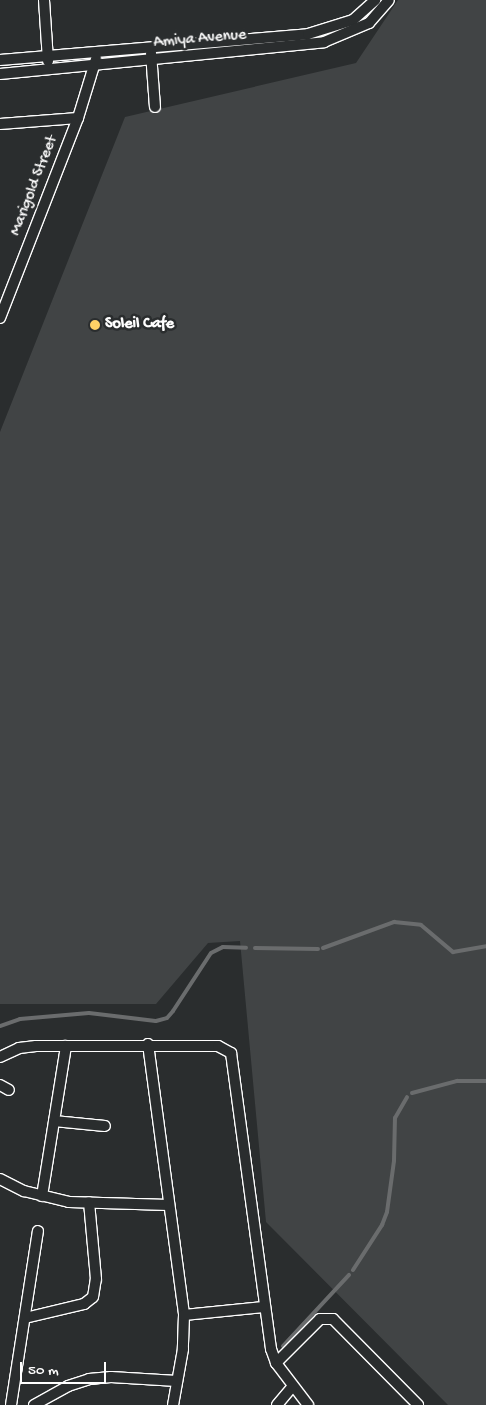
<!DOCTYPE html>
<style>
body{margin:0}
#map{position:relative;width:486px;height:1405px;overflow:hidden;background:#2a2d2e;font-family:"Gochi Hand",sans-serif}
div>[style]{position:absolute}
.green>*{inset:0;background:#414445}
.stream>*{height:4px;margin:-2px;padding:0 2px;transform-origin:2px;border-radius:2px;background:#6a6c6d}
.roads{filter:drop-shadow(1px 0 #fff) drop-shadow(-1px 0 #fff) drop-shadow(0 1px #fff) drop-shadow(0 -1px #fff)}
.street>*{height:10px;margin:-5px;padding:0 5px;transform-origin:5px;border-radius:5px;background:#2a2d2e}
.dots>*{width:14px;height:14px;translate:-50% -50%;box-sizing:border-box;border:2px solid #2a2d2e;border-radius:50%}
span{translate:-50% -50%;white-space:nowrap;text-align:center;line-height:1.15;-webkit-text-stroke:5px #2a2d2e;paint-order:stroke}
.street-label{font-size:16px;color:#fff}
.poi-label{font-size:16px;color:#fff;font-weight:700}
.left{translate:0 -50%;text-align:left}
.scale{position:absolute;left:20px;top:1362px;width:86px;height:22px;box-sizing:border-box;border:2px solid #fff;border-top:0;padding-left:6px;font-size:15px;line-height:18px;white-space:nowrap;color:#fff;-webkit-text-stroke:4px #2a2d2e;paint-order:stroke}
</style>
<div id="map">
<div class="green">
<i style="clip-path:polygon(398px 0,486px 0,486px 1405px,448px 1405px,266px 1222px,240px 941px,208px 943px,156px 1004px,0 1004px,0 432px,125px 117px,356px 63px)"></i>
</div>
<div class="stream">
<i style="left:255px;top:948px;width:63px;rotate:0.9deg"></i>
<i style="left:323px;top:948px;width:76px;rotate:-20.1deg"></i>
<i style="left:394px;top:922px;width:27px;rotate:6deg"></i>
<i style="left:421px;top:925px;width:42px;rotate:40.2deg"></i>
<i style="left:453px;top:952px;width:34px;rotate:-10deg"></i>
<i style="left:0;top:1026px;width:21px;rotate:-19deg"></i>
<i style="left:20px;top:1019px;width:69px;rotate:-5deg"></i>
<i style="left:89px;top:1013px;width:67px;rotate:6.8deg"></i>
<i style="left:156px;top:1021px;width:11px;rotate:-15deg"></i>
<i style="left:167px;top:1018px;width:9px;rotate:-49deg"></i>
<i style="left:173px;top:1011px;width:69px;rotate:-56.8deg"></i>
<i style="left:211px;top:953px;width:13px;rotate:-27deg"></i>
<i style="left:223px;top:947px;width:23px;rotate:2deg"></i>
<i style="left:412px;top:1093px;width:47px;rotate:-14.9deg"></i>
<i style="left:457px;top:1081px;width:29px"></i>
<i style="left:353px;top:1270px;width:54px;rotate:-57.2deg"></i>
<i style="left:382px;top:1225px;width:14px;rotate:-69deg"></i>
<i style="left:387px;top:1212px;width:51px;rotate:-82.2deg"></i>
<i style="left:394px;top:1161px;width:43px;rotate:-88.7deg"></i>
<i style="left:395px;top:1118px;width:24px;rotate:-60deg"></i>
<i style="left:283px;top:1346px;width:97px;rotate:-47.1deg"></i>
</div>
<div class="roads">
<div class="street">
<i style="left:44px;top:0;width:61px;rotate:86.2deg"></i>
<i style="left:151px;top:53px;width:54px;rotate:85.8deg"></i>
<i style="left:0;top:60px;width:309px;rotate:-4.8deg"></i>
<i style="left:308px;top:34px;width:47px;rotate:-17.3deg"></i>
<i style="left:353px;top:20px;width:30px;rotate:-42deg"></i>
<i style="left:0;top:74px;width:326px;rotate:-5.6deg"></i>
<i style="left:324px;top:42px;width:49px;rotate:-22.9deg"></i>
<i style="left:369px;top:23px;width:30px;rotate:-49deg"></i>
<i style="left:0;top:124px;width:78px;rotate:-4.4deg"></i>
<i style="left:0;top:318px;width:215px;rotate:-68.7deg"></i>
<i style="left:78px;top:118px;width:62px;rotate:-73deg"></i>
<i style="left:148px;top:1044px;width:273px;rotate:82.4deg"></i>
<i style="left:184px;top:1315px;width:34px;rotate:92deg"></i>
<i style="left:183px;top:1349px;width:57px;rotate:100.1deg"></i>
<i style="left:0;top:1057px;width:21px;rotate:-25deg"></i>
<i style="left:19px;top:1048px;width:17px;rotate:-7deg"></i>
<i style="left:36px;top:1046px;width:182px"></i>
<i style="left:218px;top:1046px;width:15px;rotate:28deg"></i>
<i style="left:231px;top:1053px;width:299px;rotate:82.3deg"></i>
<i style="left:271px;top:1349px;width:15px;rotate:70deg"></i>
<i style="left:276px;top:1363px;width:53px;rotate:52.7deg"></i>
<i style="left:0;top:1085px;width:10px;rotate:29deg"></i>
<i style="left:54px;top:1121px;width:51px;rotate:5.6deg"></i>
<i style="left:0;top:1179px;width:27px;rotate:27deg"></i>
<i style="left:24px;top:1191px;width:46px;rotate:13.7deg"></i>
<i style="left:69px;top:1202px;width:100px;rotate:1.7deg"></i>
<i style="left:42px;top:1196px;width:152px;rotate:-80.9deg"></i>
<i style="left:184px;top:1315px;width:80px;rotate:-5.7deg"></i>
<i style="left:25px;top:1318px;width:61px;rotate:-13.3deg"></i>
<i style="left:84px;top:1304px;width:11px;rotate:-38deg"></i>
<i style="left:93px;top:1297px;width:18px;rotate:-81deg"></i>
<i style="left:96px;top:1279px;width:77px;rotate:-95.2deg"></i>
<i style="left:276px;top:1363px;width:62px;rotate:-45deg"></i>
<i style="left:320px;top:1319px;width:13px"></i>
<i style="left:333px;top:1319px;width:121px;rotate:45.3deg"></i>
<i style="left:11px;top:1405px;width:176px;rotate:-81.2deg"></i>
<i style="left:34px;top:1405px;width:39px;rotate:-29deg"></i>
<i style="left:68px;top:1386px;width:22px;rotate:-18deg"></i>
<i style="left:89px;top:1379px;width:22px;rotate:-5deg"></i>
<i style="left:111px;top:1377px;width:66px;rotate:3.5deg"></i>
<i style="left:277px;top:1405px;width:23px;rotate:-50deg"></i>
</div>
</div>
<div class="dots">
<i style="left:95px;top:325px;background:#ffd166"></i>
</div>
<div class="street-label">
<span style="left:200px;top:40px;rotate:-5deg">Amiya Avenue</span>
<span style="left:35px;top:186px;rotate:-69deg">Marigold Street</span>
</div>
<div class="poi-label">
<span class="left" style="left:105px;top:325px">Soleil Cafe</span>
</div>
<div class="scale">50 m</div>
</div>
